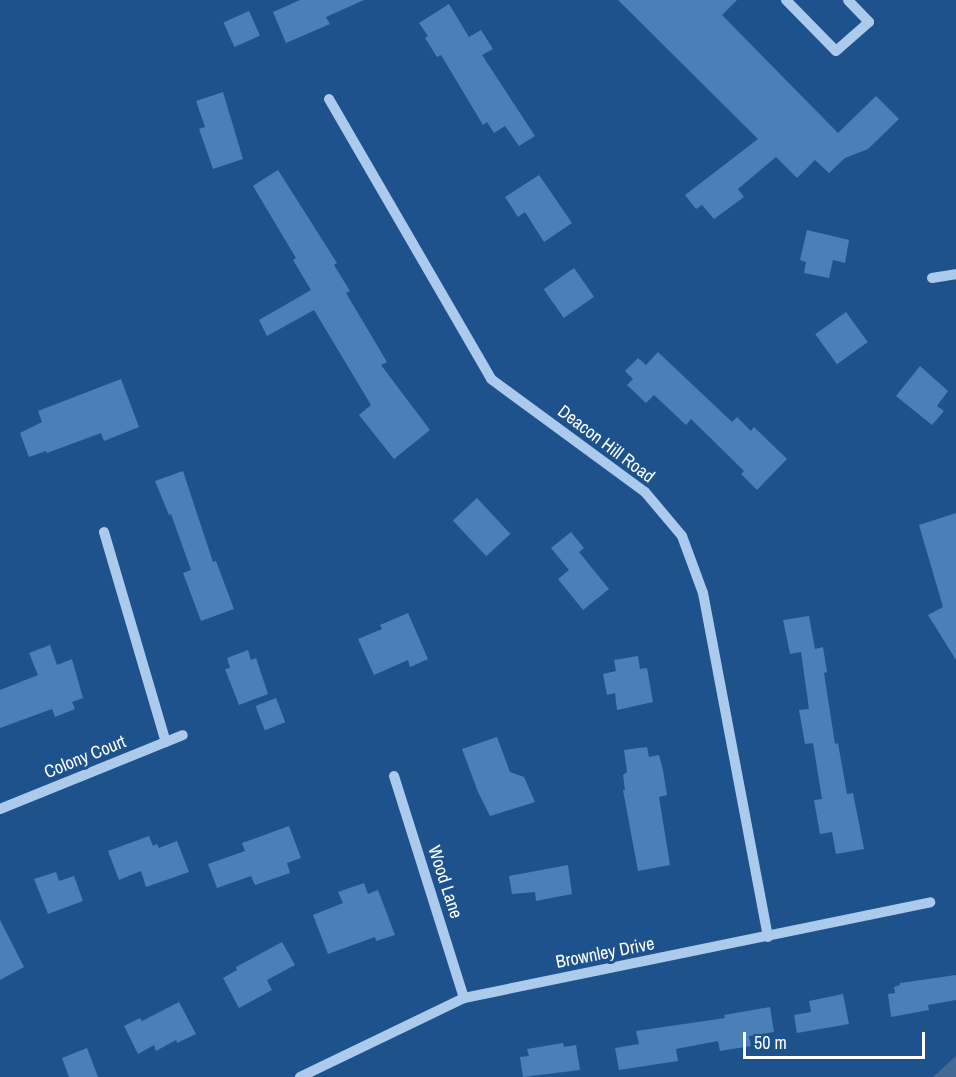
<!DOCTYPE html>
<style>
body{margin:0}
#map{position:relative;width:956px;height:1077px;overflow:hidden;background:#1e528d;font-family:"Archivo Narrow",sans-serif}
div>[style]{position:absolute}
.water>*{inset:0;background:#436892}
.building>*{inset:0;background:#4b7fb7;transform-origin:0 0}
.minor>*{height:10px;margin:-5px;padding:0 5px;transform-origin:5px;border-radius:5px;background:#accbec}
span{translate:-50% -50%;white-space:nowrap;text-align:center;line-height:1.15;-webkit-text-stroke:6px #1e528d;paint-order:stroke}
.street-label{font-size:18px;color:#fff}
.scale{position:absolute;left:743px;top:1032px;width:182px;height:27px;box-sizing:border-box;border:3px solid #fff;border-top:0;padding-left:8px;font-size:18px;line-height:21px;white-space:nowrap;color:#fff;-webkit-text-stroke:4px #1e528d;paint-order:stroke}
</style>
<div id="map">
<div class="water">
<i style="clip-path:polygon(956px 1056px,956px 1077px,933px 1077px)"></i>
</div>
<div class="building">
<i style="clip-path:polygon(300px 0,364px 0,326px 17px,330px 24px,286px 43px,273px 12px)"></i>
<i style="clip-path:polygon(618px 0,737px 0,722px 15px,838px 133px,876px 96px,899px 119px,868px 149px,845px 158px,829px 173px,815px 160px,797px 178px,776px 157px,738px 189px,744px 197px,714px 219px,702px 205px,696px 209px,685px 195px,758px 139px)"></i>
<i style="clip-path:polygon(449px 4px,469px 37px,481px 30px,493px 49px,482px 55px,535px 136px,519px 146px,505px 126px,494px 133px,487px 122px,483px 125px,441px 55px,437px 57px,425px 38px,428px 36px,419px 23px)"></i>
<i style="left:249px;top:11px;width:27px;height:28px;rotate:66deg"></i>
<i style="clip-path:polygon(223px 92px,243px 159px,213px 169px,199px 129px,205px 127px,196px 101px)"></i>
<i style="clip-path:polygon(278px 170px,337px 263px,334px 265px,350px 291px,346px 293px,387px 362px,381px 365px,430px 430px,394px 459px,359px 415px,371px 405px,314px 310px,267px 336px,259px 320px,311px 290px,293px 260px,296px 258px,253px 186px)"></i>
<i style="clip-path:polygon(539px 175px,572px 223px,544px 242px,525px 212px,518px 217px,505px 197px)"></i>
<i style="clip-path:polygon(807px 230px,849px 240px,845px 263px,833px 260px,829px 278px,804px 273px,806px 262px,800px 260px)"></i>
<i style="left:574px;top:268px;width:35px;height:37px;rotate:55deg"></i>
<i style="left:846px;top:312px;width:37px;height:38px;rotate:54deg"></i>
<i style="clip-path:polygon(658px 352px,732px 422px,737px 417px,751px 431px,754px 427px,787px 459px,757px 490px,741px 474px,744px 471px,691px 419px,686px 425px,654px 395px,646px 403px,627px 385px,633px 379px,625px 371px,638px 358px,646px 365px)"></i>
<i style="clip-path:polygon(920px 366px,948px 391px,937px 406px,944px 411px,932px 425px,896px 396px)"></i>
<i style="clip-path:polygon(121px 379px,139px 427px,104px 441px,101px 433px,47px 453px,46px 451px,29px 457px,20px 433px,42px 422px,38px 411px)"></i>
<i style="clip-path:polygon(183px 471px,213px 562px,216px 561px,234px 609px,201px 621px,183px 573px,191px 570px,171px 514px,169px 515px,155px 481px)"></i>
<i style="left:477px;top:498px;width:49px;height:33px;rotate:47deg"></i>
<i style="clip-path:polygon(956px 513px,956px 660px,928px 615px,943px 607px,919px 525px)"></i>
<i style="clip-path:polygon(571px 532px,584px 548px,579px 552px,609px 589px,583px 610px,558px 579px,569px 570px,551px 548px)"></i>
<i style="clip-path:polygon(408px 613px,428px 659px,410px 667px,408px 660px,374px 675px,358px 639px,382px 629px,380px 625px)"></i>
<i style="clip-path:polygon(809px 616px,815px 649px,823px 647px,827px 672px,824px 673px,835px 744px,838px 743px,847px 794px,853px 793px,864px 849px,836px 854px,832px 832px,820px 834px,814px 800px,822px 799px,813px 743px,805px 744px,799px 710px,809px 709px,801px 652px,790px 654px,783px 620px)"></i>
<i style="clip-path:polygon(50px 645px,57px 665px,72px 659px,83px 698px,72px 702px,75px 709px,55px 717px,52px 709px,0 728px,0 690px,38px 675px,29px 653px)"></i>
<i style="clip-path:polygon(248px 650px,251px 660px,256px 658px,268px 694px,239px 705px,225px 669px,230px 668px,227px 658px)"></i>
<i style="clip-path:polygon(638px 656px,640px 669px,647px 668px,653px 702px,617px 710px,615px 693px,607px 695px,603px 674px,616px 671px,614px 660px)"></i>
<i style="left:276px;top:698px;width:26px;height:22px;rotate:69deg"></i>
<i style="clip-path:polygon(497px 737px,510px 772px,524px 777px,535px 802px,490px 816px,478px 792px,462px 749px)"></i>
<i style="clip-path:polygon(647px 747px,649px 757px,659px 755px,663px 770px,667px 795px,659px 797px,670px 865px,638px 871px,623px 790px,625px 790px,623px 775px,627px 772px,624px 750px)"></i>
<i style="clip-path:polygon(289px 826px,301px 858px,287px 863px,290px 873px,255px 885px,251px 876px,217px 888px,208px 864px,245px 851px,242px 843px)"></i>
<i style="clip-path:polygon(149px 836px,153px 846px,157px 844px,159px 848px,177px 841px,189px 872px,146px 887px,141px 871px,119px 880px,108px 851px)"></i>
<i style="clip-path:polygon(568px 865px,572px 894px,536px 901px,535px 892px,512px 894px,509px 876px)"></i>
<i style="clip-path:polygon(56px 872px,59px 881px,74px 876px,83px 901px,48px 914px,34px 879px)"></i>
<i style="clip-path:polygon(364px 883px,368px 894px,378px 890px,395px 935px,376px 941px,375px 937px,328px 954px,313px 915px,343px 903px,338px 892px)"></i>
<i style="clip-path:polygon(0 920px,24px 967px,0 980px)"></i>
<i style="clip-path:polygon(282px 942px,295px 965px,267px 980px,272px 990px,239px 1008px,223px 978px,237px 970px,236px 967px)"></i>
<i style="clip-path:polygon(956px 975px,956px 1000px,928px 1005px,929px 1010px,891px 1017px,888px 994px,895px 993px,894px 987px,900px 985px,900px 983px)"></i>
<i style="clip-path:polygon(843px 994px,849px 1024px,797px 1033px,794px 1015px,811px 1012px,809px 1001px)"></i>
<i style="clip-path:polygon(179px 1002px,196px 1034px,177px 1043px,176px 1040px,156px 1051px,154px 1045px,138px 1054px,124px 1026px,140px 1018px,142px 1021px)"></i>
<i style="clip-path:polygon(770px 1007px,774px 1032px,749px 1036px,751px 1046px,720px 1051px,718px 1041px,676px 1049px,678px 1061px,619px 1070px,615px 1048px,639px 1044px,636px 1031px,725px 1018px,724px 1015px)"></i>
<i style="clip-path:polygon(563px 1043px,564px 1047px,576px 1045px,580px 1070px,523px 1077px,520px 1057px,529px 1056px,527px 1049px)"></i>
<i style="clip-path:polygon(87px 1048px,98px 1077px,69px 1077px,62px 1058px)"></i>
</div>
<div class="minor">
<i style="left:786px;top:0;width:71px;rotate:45.6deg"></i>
<i style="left:836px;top:51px;width:44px;rotate:-41.3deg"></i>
<i style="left:869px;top:22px;width:30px;rotate:-134deg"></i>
<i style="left:329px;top:99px;width:323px;rotate:59.9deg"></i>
<i style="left:491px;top:379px;width:191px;rotate:36.3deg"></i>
<i style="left:645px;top:492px;width:57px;rotate:49.9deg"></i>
<i style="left:682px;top:536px;width:61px;rotate:69.8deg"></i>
<i style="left:703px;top:593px;width:350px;rotate:79.3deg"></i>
<i style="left:932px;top:278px;width:24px;rotate:-9deg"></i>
<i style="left:104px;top:532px;width:219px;rotate:73.6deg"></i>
<i style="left:394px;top:776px;width:233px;rotate:72.5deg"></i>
<i style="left:0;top:809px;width:197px;rotate:-22deg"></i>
<i style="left:300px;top:1077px;width:182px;rotate:-25.7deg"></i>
<i style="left:464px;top:998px;width:476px;rotate:-11.6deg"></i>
</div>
<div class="street-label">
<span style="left:606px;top:444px;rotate:37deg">Deacon Hill Road</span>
<span style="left:85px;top:757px;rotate:-22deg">Colony Court</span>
<span style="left:445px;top:882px;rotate:72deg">Wood Lane</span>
<span style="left:605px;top:953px;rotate:-11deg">Brownley Drive</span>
</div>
<div class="scale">50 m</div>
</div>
